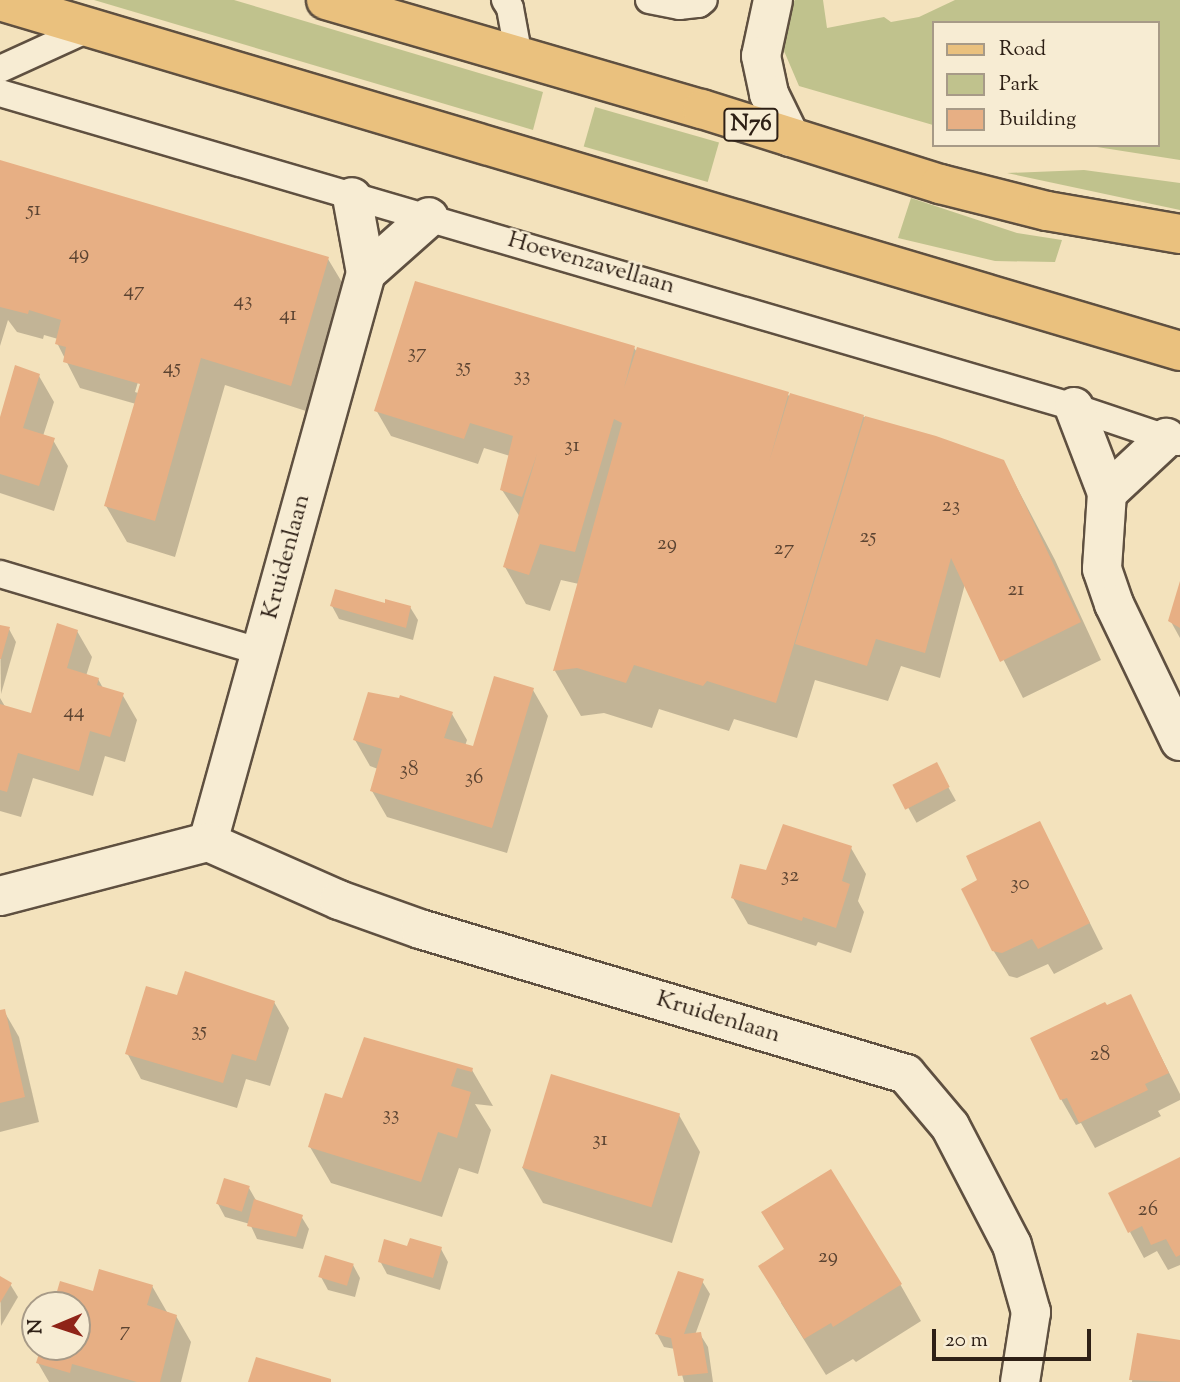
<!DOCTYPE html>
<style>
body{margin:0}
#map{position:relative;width:1180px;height:1382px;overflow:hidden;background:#f3e2bc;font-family:"Sorts Mill Goudy",serif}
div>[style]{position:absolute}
.green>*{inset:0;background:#c0c28d;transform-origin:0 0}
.shadow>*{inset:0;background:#0003;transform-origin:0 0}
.building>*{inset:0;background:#e7af84;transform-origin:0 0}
.roads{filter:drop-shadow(2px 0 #5f5040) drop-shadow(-2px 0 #5f5040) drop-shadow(0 2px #5f5040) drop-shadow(0 -2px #5f5040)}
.lane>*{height:26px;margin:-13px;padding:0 13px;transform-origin:13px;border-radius:13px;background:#f7ecd3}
.street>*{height:38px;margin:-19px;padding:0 19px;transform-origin:19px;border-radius:19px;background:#f7ecd3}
.primary>*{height:38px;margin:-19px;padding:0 19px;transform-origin:19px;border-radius:19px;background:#eac17e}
span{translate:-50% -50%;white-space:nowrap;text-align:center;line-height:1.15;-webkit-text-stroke:5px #f7ecd3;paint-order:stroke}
.number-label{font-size:21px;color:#5c4432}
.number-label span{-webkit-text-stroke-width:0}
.shield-label span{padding:2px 5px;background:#f7ecd3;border:2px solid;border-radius:5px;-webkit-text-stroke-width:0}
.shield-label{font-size:23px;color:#2e2016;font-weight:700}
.street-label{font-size:24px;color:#2e2016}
.legend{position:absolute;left:932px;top:21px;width:228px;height:126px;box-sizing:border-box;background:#f7ecd3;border:2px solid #a79a87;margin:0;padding:9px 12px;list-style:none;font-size:21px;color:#2e2016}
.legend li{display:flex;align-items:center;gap:14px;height:35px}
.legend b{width:35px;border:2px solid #a79a87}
.north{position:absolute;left:21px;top:1291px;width:70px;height:70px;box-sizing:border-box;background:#f7ecd3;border:2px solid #a79a87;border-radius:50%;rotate:268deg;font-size:19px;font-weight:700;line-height:28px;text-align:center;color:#2e2016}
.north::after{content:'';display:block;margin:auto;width:24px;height:32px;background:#8f2418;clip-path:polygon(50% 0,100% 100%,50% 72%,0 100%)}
.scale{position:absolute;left:932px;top:1329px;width:159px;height:32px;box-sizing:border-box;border:4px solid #2e2016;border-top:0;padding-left:9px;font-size:21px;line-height:24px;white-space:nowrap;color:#2e2016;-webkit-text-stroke:5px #f7ecd3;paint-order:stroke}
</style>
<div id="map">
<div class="green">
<i style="clip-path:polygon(94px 0,234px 0,543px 92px,533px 130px)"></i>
<i style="clip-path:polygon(795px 0,823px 0,827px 28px,884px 17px,891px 22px,919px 17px,955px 0,1180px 0,1180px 160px,1097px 147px,1002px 145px,1157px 145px,1157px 23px,933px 23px,933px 125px,799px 86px,784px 51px,784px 29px,789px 6px)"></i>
<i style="left:595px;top:107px;width:129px;height:41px;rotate:16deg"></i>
<i style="clip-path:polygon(1084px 170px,1180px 183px,1180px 210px,1007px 173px)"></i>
<i style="clip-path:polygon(911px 198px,1017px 233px,1062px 240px,1055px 262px,995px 261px,898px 238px)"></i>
</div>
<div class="shadow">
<i style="clip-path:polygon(evenodd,0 161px,328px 259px,343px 284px,306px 411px,225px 385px,175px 557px,127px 542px,106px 506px,136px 404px,80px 388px,57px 343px,58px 339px,44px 335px,43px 339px,17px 332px,8px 320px,0 346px,0 161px,182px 236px,138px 393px,135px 392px,182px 236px)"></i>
<i style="clip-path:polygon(634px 348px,637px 352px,935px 437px,1003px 461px,1055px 560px,1101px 660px,1023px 698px,965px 584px,940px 678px,901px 666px,888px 701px,815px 680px,797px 738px,734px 719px,729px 731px,659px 709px,652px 728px,604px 713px,581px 716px,555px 671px,579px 584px,561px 580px,550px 611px,526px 604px,505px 567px,520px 517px,502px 490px,510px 456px,484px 448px,478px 464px,391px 436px,376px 410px)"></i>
<i style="clip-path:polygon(39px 376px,54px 402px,43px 436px,53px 440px,68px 466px,54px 511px,0 493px,0 424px)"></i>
<i style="clip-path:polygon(1180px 585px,1180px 638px,1170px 620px)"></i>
<i style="clip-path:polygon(386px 605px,410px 607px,418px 620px,413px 640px,339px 619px,332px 606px)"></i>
<i style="clip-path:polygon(0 626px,9px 629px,16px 642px,1px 694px)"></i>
<i style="clip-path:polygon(77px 631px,92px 657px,86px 676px,98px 679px,103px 688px,122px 694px,137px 720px,125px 762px,105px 756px,93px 796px,33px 778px,21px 817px,0 811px,0 698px,6px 708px,32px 715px)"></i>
<i style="clip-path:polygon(533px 690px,548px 716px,507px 853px,387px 817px,372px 791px,378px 769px,370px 766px,355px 740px,452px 714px,467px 740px,465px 746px,474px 748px)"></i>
<i style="left:936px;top:765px;width:41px;height:45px;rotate:61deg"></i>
<i style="clip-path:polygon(1040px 824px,1103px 949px,1054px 974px,1048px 964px,1017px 978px,1009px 976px,993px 950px,979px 881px)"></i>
<i style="clip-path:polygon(851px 848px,866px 874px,858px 901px,864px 912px,851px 953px,818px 942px,816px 946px,748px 924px,733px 898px,767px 873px)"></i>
<i style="clip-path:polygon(1130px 996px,1180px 1094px,1180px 1100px,1158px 1111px,1161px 1116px,1095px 1148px,1081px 1123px,1076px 1125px,1061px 1099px,1106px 1008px)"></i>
<i style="clip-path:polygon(178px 997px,274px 1002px,289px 1028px,270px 1086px,246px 1079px,237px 1108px,141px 1079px,127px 1053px)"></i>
<i style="clip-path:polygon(4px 1011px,19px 1037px,39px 1122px,0 1132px,0 1012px)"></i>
<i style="clip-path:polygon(365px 1039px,472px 1070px,493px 1106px,475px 1104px,491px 1130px,478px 1174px,459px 1168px,442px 1217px,331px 1183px,310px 1147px,343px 1100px)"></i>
<i style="clip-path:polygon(679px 1115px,700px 1152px,672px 1243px,543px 1203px,522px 1167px)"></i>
<i style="clip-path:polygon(1180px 1160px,1180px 1265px,1168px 1270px,1157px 1251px,1144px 1258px,1130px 1232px)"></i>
<i style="clip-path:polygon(249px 1188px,257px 1202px,301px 1216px,309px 1229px,303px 1249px,257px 1239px,250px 1224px,225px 1217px,218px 1204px)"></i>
<i style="clip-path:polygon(408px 1248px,441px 1249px,448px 1262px,440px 1290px,387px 1274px,380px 1261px)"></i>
<i style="clip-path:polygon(785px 1250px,900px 1284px,921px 1321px,856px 1362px,853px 1359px,826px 1375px,781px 1303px)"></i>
<i style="clip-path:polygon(353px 1265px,360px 1278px,355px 1297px,328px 1290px,321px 1277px)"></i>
<i style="clip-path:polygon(0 1278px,10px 1284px,18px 1297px,1px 1326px)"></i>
<i style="clip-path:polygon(702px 1281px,710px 1294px,695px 1335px,700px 1334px,708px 1347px,713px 1382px,684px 1382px,675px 1349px,664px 1347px,657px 1334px)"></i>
<i style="clip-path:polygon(152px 1286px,167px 1312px,176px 1316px,191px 1342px,181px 1382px,49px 1382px,38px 1363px,43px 1347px,77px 1347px,77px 1305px,55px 1305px,94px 1293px)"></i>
<i style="clip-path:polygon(1138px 1335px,1180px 1342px,1180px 1382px,1132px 1382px)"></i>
</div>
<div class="building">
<i style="clip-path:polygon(0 160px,329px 257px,291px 386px,201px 358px,155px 521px,104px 506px,140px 384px,63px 362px,66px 347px,55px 344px,61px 320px,29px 310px,28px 314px,0 307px)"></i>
<i style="clip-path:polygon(415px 281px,635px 346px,624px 388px,637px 347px,789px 392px,769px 462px,790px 393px,864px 415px,776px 703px,707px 681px,703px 686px,634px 665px,626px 683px,577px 668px,553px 671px,622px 423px,614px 419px,575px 552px,540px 544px,529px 575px,503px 567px,537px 454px,522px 497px,500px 490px,513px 436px,470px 423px,464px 439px,374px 411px)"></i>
<i style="clip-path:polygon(15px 365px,40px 374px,23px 428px,55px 438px,39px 486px,0 474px,0 417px)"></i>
<i style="clip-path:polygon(865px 416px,936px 436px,1004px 460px,1081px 622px,1000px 662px,951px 558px,925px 653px,876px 639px,867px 666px,795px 644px)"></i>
<i style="clip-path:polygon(1180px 581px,1180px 628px,1168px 621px)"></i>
<i style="clip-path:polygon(335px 589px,385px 603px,385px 599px,411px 606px,406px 628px,330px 606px)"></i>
<i style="clip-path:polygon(57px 623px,78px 630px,67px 668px,99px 678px,97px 685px,124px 693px,110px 737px,90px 731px,79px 771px,18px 753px,7px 792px,0 790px,0 704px,31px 713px)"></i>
<i style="clip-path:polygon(0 625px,10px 627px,1px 659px,0 659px)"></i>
<i style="clip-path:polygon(494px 676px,534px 688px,492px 828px,370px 791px,382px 749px,353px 740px,368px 692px,399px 698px,400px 695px,453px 712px,444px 738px,473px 746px)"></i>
<i style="left:937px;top:762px;width:28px;height:50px;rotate:63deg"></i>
<i style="clip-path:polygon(1040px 821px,1090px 923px,1038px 949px,1032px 939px,1002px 953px,992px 951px,961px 889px,977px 880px,966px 856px)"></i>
<i style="clip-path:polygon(783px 824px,852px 846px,842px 881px,850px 884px,836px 928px,803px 917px,802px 921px,731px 898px,740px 864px,766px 870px)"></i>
<i style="clip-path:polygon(185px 971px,275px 1001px,256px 1061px,232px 1054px,223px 1083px,125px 1054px,146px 986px,177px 995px)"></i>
<i style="clip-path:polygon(1131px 994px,1169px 1073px,1145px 1084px,1148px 1090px,1079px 1123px,1067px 1098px,1060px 1100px,1030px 1038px,1105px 1002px,1107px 1005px)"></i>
<i style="clip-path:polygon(5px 1009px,25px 1097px,0 1103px,0 1010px)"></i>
<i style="clip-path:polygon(364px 1037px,473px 1068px,472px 1072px,457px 1068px,451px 1086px,471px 1092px,457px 1138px,438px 1132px,421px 1182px,308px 1147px,325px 1093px,342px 1098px)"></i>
<i style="left:551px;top:1074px;width:135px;height:98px;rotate:17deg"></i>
<i style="clip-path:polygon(1180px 1157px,1180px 1255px,1176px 1257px,1166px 1239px,1151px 1245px,1142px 1226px,1128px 1233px,1108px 1193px)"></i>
<i style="clip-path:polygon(831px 1169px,902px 1284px,833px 1327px,831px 1323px,804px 1339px,758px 1266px,784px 1249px,761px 1212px)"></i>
<i style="left:224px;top:1178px;width:27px;height:27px;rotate:17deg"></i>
<i style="clip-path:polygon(254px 1199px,303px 1215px,296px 1237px,247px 1226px)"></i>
<i style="clip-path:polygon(410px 1238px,442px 1247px,433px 1278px,378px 1262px,384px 1239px,407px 1246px)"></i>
<i style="left:325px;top:1255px;width:30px;height:23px;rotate:17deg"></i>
<i style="clip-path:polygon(99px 1269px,153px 1285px,147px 1305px,177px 1315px,160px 1382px,137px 1382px,72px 1364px,70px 1373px,36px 1363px,41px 1347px,77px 1347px,77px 1305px,53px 1305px,60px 1281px,93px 1291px)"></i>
<i style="clip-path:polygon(678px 1271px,704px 1279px,684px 1334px,701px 1332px,708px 1373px,678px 1376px,671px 1338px,655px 1334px)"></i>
<i style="clip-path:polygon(0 1276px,12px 1283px,0 1303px)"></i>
<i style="clip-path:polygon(1137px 1333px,1180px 1340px,1180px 1382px,1129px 1380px)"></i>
<i style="clip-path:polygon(256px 1357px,331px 1379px,331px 1382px,248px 1382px)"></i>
</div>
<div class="roads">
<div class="lane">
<i style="left:505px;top:0;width:9px;rotate:58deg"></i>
<i style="left:510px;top:8px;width:50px;rotate:79.6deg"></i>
<i style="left:649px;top:0;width:31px;rotate:11deg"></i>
<i style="left:679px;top:6px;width:20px;rotate:-6deg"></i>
<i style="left:699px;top:4px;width:6px;rotate:-39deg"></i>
<i style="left:0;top:69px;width:99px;rotate:-24.5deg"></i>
<i style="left:0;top:93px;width:1119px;rotate:16.3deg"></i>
<i style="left:1074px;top:407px;width:110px;rotate:18.6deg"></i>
<i style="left:0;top:574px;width:272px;rotate:16.6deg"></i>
</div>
<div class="street">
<i style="left:773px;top:0;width:57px;rotate:102.1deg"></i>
<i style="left:761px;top:56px;width:39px;rotate:78deg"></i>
<i style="left:769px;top:94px;width:48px;rotate:64deg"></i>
<i style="left:366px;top:273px;width:84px;rotate:-41.6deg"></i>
<i style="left:1074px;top:407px;width:92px;rotate:69deg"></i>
<i style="left:1107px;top:493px;width:76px;rotate:93.8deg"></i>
<i style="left:1102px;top:569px;width:37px;rotate:71deg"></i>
<i style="left:1114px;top:604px;width:152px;rotate:64.3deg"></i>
<i style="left:1107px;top:493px;width:81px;rotate:-43deg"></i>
<i style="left:208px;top:842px;width:591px;rotate:-74.48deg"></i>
<i style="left:366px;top:273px;width:77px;rotate:-100.4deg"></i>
<i style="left:0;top:896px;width:215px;rotate:-14.6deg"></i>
<i style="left:208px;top:842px;width:143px;rotate:23.9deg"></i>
<i style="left:339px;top:900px;width:86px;rotate:19.7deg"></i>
<i style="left:420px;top:929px;width:507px;rotate:16.61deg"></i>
<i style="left:906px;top:1074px;width:68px;rotate:49.8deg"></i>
<i style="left:950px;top:1126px;width:134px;rotate:62.5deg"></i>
<i style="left:1012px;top:1245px;width:70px;rotate:74.2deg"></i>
<i style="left:1031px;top:1312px;width:71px;rotate:98.9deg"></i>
</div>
<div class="primary">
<i style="left:326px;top:0;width:391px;rotate:16.2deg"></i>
<i style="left:702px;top:109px;width:250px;rotate:17.5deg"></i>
<i style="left:940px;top:184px;width:110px;rotate:14.2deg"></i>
<i style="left:1047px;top:211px;width:135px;rotate:9.8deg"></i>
<i style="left:0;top:1px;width:1231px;rotate:16.52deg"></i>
</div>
</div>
<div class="number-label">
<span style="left:34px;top:210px">51</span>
<span style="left:79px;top:254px">49</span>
<span style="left:134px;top:291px">47</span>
<span style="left:243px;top:301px">43</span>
<span style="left:288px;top:315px">41</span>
<span style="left:417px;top:353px">37</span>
<span style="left:463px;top:367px">35</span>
<span style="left:172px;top:368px">45</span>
<span style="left:522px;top:376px">33</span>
<span style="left:572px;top:446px">31</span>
<span style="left:951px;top:506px">23</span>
<span style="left:868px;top:537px">25</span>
<span style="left:667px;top:544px">29</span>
<span style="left:784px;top:549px">27</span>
<span style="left:1016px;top:590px">21</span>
<span style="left:74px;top:712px">44</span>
<span style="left:409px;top:770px">38</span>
<span style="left:474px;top:778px">36</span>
<span style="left:790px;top:876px">32</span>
<span style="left:1020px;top:884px">30</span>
<span style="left:199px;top:1031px">35</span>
<span style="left:1100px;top:1055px">28</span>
<span style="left:391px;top:1115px">33</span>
<span style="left:600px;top:1140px">31</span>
<span style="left:1148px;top:1210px">26</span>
<span style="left:828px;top:1257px">29</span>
<span style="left:125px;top:1331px">7</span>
</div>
<div class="shield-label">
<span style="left:751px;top:125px">N76</span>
</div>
<div class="street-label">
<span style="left:591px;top:264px;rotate:16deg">Hoevenzavellaan</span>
<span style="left:287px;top:557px;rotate:-75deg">Kruidenlaan</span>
<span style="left:718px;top:1018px;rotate:17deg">Kruidenlaan</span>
</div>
<ul class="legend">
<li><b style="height:9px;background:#eac17e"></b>Road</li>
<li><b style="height:19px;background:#c0c28d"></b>Park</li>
<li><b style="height:19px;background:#e7af84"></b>Building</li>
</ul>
<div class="north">N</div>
<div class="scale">20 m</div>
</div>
